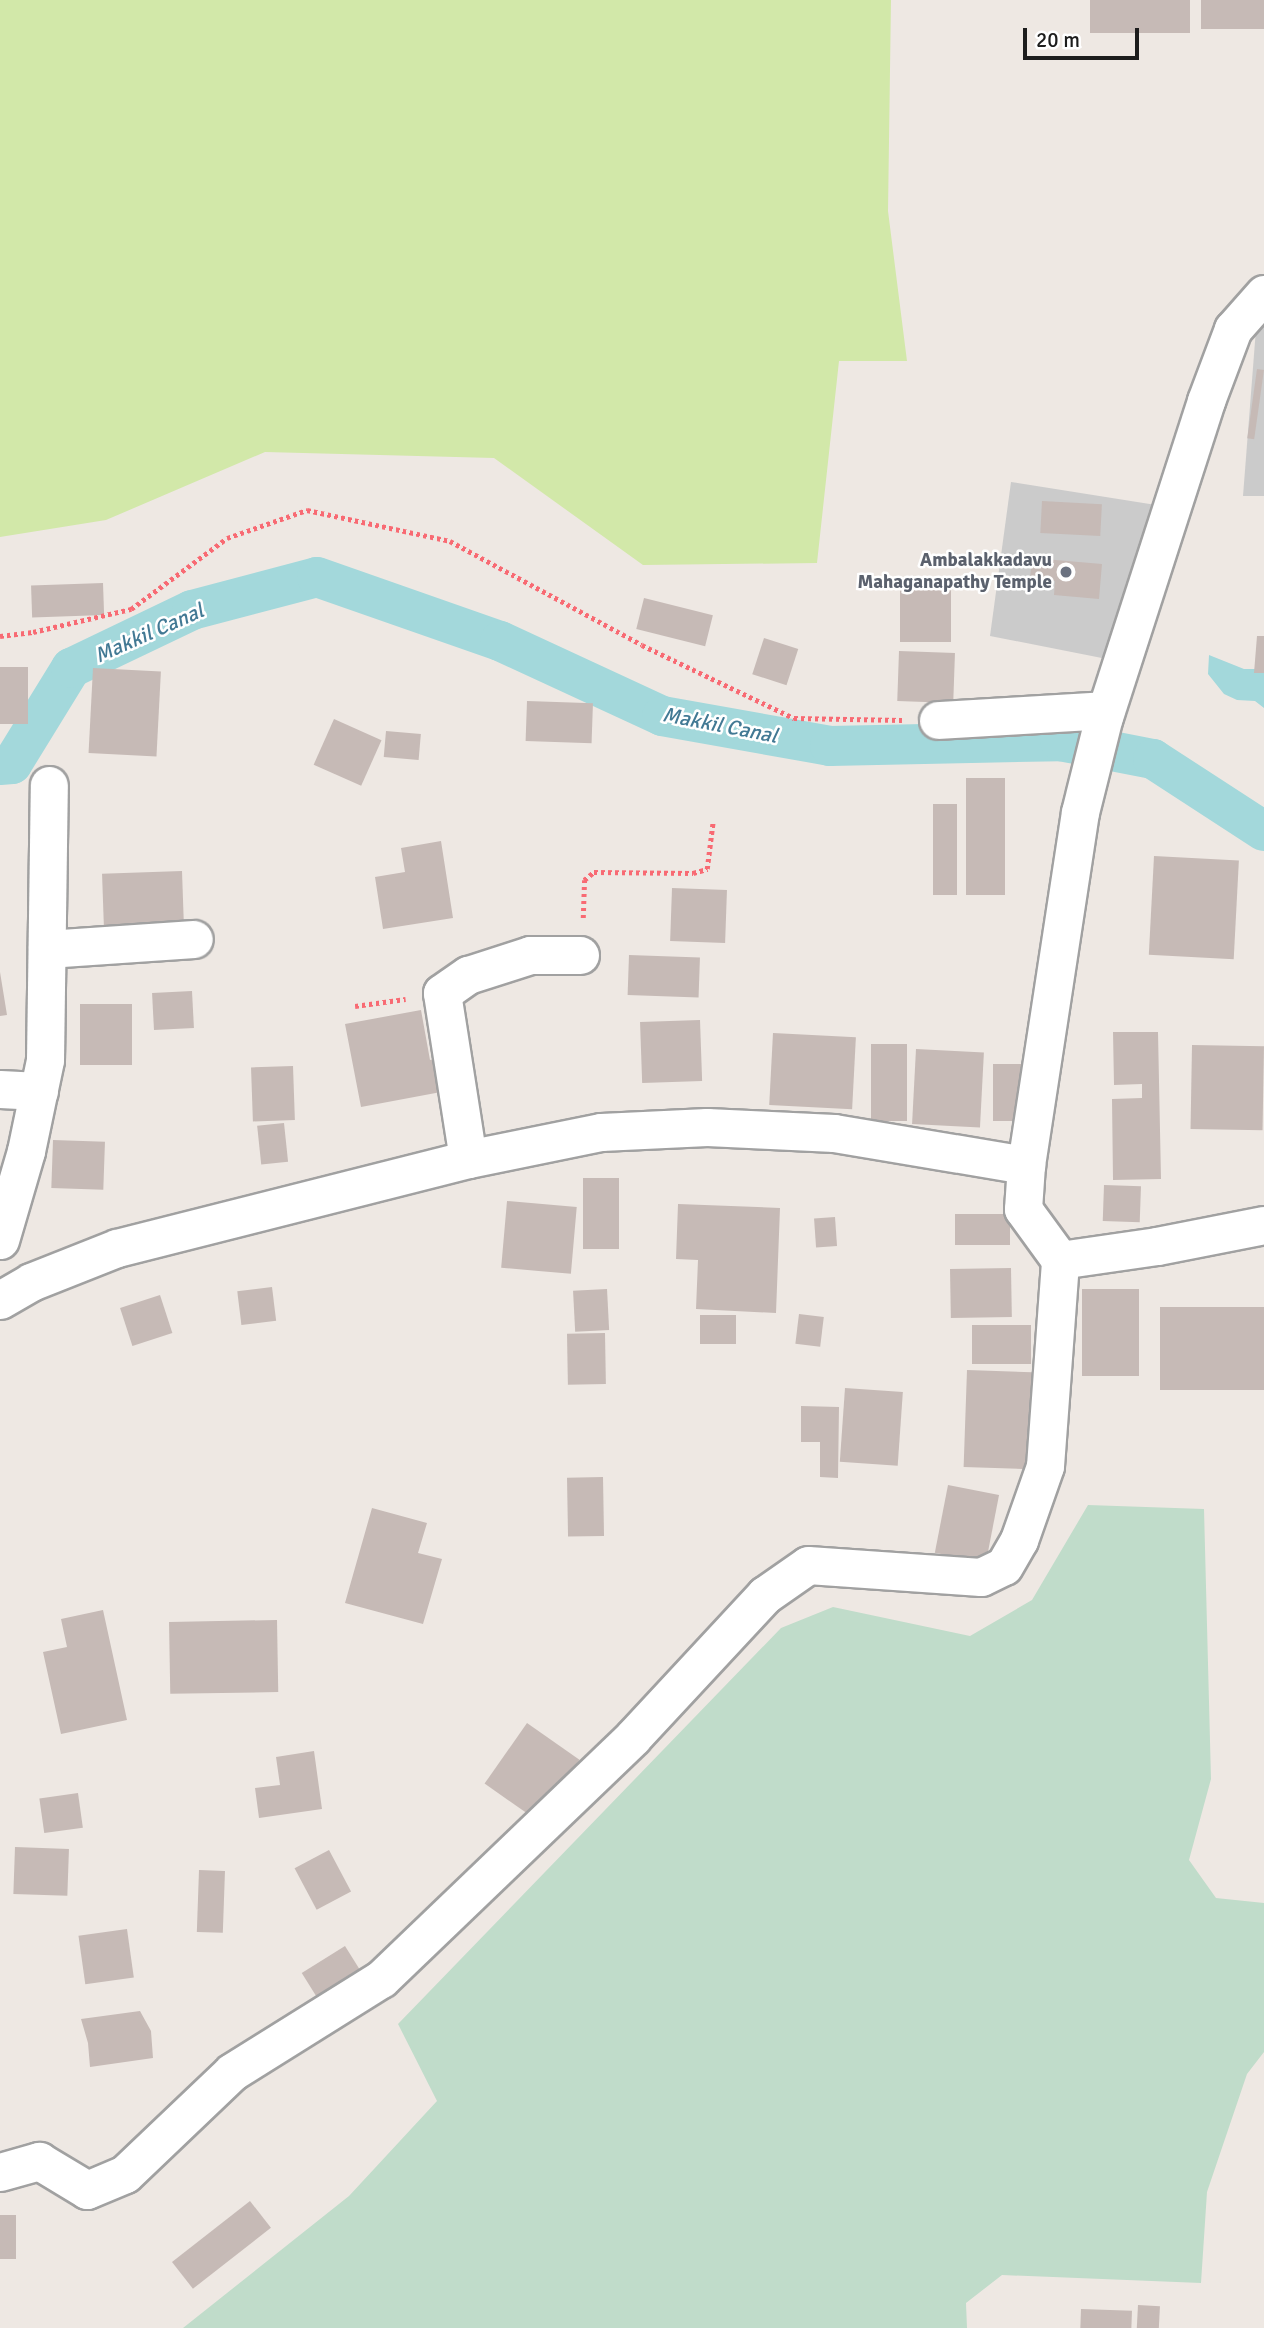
<!DOCTYPE html>
<style>
body{margin:0}
#map{position:relative;width:1264px;height:2328px;overflow:hidden;background:#eee8e3;font-family:Signika,sans-serif}
div>[style]{position:absolute}
.religious>*{inset:0;background:#cbcbcb}
.grass>*{inset:0;background:#d2e8a9}
.wetland>*{inset:0;background:#c0dcca}
.water>*{inset:0;background:#a3d8db}
.canal>*{height:40px;margin:-20px;padding:0 20px;transform-origin:20px;border-radius:20px;background:#a3d8db}
.building>*{inset:0;background:#c6bab6;transform-origin:0 0}
.path>*{height:4.5px;margin-top:-2.25px;transform-origin:0;background:repeating-linear-gradient(90deg,#f86a73 0 3.5px,transparent 0 7px)}
.roads{filter:drop-shadow(2px 0 #a1a1a1) drop-shadow(-2px 0 #a1a1a1) drop-shadow(0 2px #a1a1a1) drop-shadow(0 -2px #a1a1a1)}
.minor>*{height:37px;margin:-18.5px;padding:0 18.5px;transform-origin:18.5px;border-radius:18.5px;background:#fff}
.dots>*{width:19px;height:19px;translate:-50% -50%;box-sizing:border-box;border:4px solid #fff;border-radius:50%}
span{translate:-50% -50%;white-space:nowrap;text-align:center;line-height:1.15;-webkit-text-stroke:5px #fff;paint-order:stroke}
.worship-label{font-size:19px;color:#5b616d;font-weight:700}
.right{translate:-100% -50%;text-align:right}
.water-label{font-size:21px;color:#427994;font-style:italic}
.scale{position:absolute;left:1023px;top:28px;width:116px;height:32px;box-sizing:border-box;border:4px solid #1d1d1d;border-top:0;padding-left:9px;font-size:21px;line-height:24px;white-space:nowrap;color:#1d1d1d;-webkit-text-stroke:5px #fff;paint-order:stroke}
</style>
<div id="map">
<div class="religious">
<i style="clip-path:polygon(1257px 316px,1264px 316px,1264px 496px,1243px 496px)"></i>
<i style="clip-path:polygon(1011px 482px,1156px 505px,1112px 660px,990px 636px)"></i>
</div>
<div class="grass">
<i style="clip-path:polygon(0 0,891px 0,888px 211px,907px 361px,839px 361px,817px 563px,643px 565px,494px 458px,265px 452px,106px 520px,0 537px)"></i>
</div>
<div class="wetland">
<i style="clip-path:polygon(1088px 1505px,1204px 1509px,1211px 1779px,1189px 1860px,1216px 1898px,1264px 1903px,1264px 2052px,1247px 2074px,1207px 2192px,1201px 2283px,1002px 2275px,966px 2303px,967px 2328px,183px 2328px,349px 2196px,437px 2101px,398px 2024px,781px 1628px,833px 1607px,970px 1636px,1032px 1600px)"></i>
</div>
<div class="water">
<i style="clip-path:polygon(1209px 655px,1244px 669px,1264px 669px,1264px 708px,1255px 701px,1237px 700px,1224px 694px,1208px 674px)"></i>
</div>
<div class="canal">
<i style="left:0;top:765px;width:12px;rotate:-5deg"></i>
<i style="left:12px;top:764px;width:113px;rotate:-58.4deg"></i>
<i style="left:71px;top:668px;width:134px;rotate:-25.6deg"></i>
<i style="left:192px;top:610px;width:129px;rotate:-14.8deg"></i>
<i style="left:317px;top:577px;width:194px;rotate:19.3deg"></i>
<i style="left:500px;top:641px;width:179px;rotate:24.8deg"></i>
<i style="left:662px;top:716px;width:171px;rotate:10.1deg"></i>
<i style="left:830px;top:746px;width:230px;rotate:-1.2deg"></i>
<i style="left:1060px;top:741px;width:95px;rotate:11deg"></i>
<i style="left:1153px;top:759px;width:132px;rotate:33deg"></i>
</div>
<div class="building">
<i style="left:1090px;top:0;width:100px;height:33px"></i>
<i style="left:1201px;top:0;width:63px;height:29px"></i>
<i style="left:1257px;top:369px;width:7px;height:70px;rotate:8deg"></i>
<i style="left:1042px;top:501px;width:60px;height:32px;rotate:3deg"></i>
<i style="clip-path:polygon(1032px 558px,1102px 564px,1099px 599px,1054px 595px,1055px 581px,1030px 579px)"></i>
<i style="left:103px;top:583px;width:32px;height:72px;rotate:88deg"></i>
<i style="left:900px;top:583px;width:51px;height:59px"></i>
<i style="left:644px;top:598px;width:71px;height:32px;rotate:14deg"></i>
<i style="clip-path:polygon(1257px 636px,1264px 636px,1264px 673px,1254px 673px)"></i>
<i style="left:764px;top:638px;width:36px;height:38px;rotate:18deg"></i>
<i style="left:899px;top:651px;width:56px;height:50px;rotate:2deg"></i>
<i style="left:0;top:667px;width:28px;height:57px"></i>
<i style="left:93px;top:668px;width:68px;height:85px;rotate:3deg"></i>
<i style="left:527px;top:701px;width:66px;height:40px;rotate:2deg"></i>
<i style="left:334px;top:719px;width:52px;height:50px;rotate:24deg"></i>
<i style="left:386px;top:731px;width:35px;height:26px;rotate:5deg"></i>
<i style="left:966px;top:778px;width:39px;height:117px"></i>
<i style="left:933px;top:804px;width:24px;height:91px"></i>
<i style="clip-path:polygon(441px 841px,453px 918px,383px 929px,375px 877px,405px 872px,401px 848px)"></i>
<i style="left:1154px;top:856px;width:85px;height:99px;rotate:3deg"></i>
<i style="left:182px;top:871px;width:57px;height:80px;rotate:88deg"></i>
<i style="left:672px;top:888px;width:55px;height:53px;rotate:2deg"></i>
<i style="left:629px;top:955px;width:71px;height:40px;rotate:2deg"></i>
<i style="clip-path:polygon(0 972px,7px 1015px,0 1016px)"></i>
<i style="left:192px;top:991px;width:37px;height:40px;rotate:87deg"></i>
<i style="left:80px;top:1004px;width:52px;height:61px"></i>
<i style="clip-path:polygon(421px 1010px,430px 1060px,435px 1059px,441px 1092px,361px 1107px,345px 1024px)"></i>
<i style="left:700px;top:1020px;width:61px;height:60px;rotate:88deg"></i>
<i style="clip-path:polygon(1113px 1032px,1158px 1032px,1161px 1179px,1113px 1180px,1112px 1099px,1142px 1098px,1142px 1084px,1114px 1085px)"></i>
<i style="left:773px;top:1033px;width:83px;height:72px;rotate:3deg"></i>
<i style="left:871px;top:1044px;width:36px;height:77px"></i>
<i style="left:1192px;top:1045px;width:72px;height:84px;rotate:1deg"></i>
<i style="left:916px;top:1049px;width:68px;height:75px;rotate:3deg"></i>
<i style="left:993px;top:1064px;width:33px;height:57px"></i>
<i style="left:293px;top:1066px;width:54px;height:42px;rotate:88deg"></i>
<i style="left:284px;top:1123px;width:39px;height:27px;rotate:84deg"></i>
<i style="left:53px;top:1140px;width:52px;height:48px;rotate:2deg"></i>
<i style="left:583px;top:1178px;width:36px;height:71px"></i>
<i style="left:1104px;top:1185px;width:37px;height:36px;rotate:2deg"></i>
<i style="left:507px;top:1201px;width:70px;height:67px;rotate:5deg"></i>
<i style="clip-path:polygon(678px 1204px,780px 1208px,776px 1313px,696px 1309px,698px 1260px,676px 1259px)"></i>
<i style="left:1010px;top:1214px;width:31px;height:55px;rotate:90deg"></i>
<i style="left:835px;top:1217px;width:29px;height:21px;rotate:86deg"></i>
<i style="left:1011px;top:1268px;width:49px;height:61px;rotate:89deg"></i>
<i style="left:272px;top:1287px;width:34px;height:35px;rotate:83deg"></i>
<i style="left:607px;top:1289px;width:41px;height:34px;rotate:87deg"></i>
<i style="left:1082px;top:1289px;width:57px;height:87px"></i>
<i style="left:160px;top:1295px;width:40px;height:42px;rotate:72deg"></i>
<i style="left:1264px;top:1307px;width:83px;height:104px;rotate:90deg"></i>
<i style="left:799px;top:1314px;width:25px;height:30px;rotate:7deg"></i>
<i style="left:700px;top:1315px;width:36px;height:29px"></i>
<i style="left:972px;top:1325px;width:59px;height:39px"></i>
<i style="left:605px;top:1333px;width:51px;height:38px;rotate:89deg"></i>
<i style="left:967px;top:1370px;width:73px;height:97px;rotate:2deg"></i>
<i style="left:845px;top:1388px;width:58px;height:74px;rotate:4deg"></i>
<i style="clip-path:polygon(801px 1406px,839px 1407px,838px 1478px,820px 1477px,820px 1442px,801px 1442px)"></i>
<i style="left:603px;top:1477px;width:59px;height:36px;rotate:89deg"></i>
<i style="left:948px;top:1485px;width:52px;height:69px;rotate:11deg"></i>
<i style="clip-path:polygon(372px 1508px,427px 1523px,418px 1553px,442px 1559px,423px 1624px,345px 1603px)"></i>
<i style="clip-path:polygon(103px 1610px,127px 1720px,61px 1734px,43px 1652px,67px 1647px,61px 1619px)"></i>
<i style="left:277px;top:1620px;width:72px;height:108px;rotate:89deg"></i>
<i style="left:527px;top:1723px;width:64px;height:74px;rotate:35deg"></i>
<i style="clip-path:polygon(314px 1751px,322px 1809px,259px 1818px,255px 1788px,280px 1785px,276px 1757px)"></i>
<i style="left:78px;top:1793px;width:35px;height:39px;rotate:82deg"></i>
<i style="left:15px;top:1847px;width:54px;height:47px;rotate:2deg"></i>
<i style="left:329px;top:1850px;width:47px;height:39px;rotate:62deg"></i>
<i style="left:199px;top:1870px;width:26px;height:62px;rotate:2deg"></i>
<i style="left:127px;top:1929px;width:49px;height:49px;rotate:82deg"></i>
<i style="left:345px;top:1946px;width:36px;height:51px;rotate:58deg"></i>
<i style="clip-path:polygon(140px 2011px,151px 2031px,153px 2058px,90px 2067px,88px 2043px,81px 2019px)"></i>
<i style="left:250px;top:2201px;width:34px;height:99px;rotate:52deg"></i>
<i style="left:0;top:2215px;width:16px;height:44px"></i>
<i style="left:1138px;top:2305px;width:22px;height:23px;rotate:3deg"></i>
<i style="left:1081px;top:2309px;width:51px;height:19px;rotate:2deg"></i>
</div>
<div class="path">
<i style="left:0;top:636px;width:33px;rotate:-7deg"></i>
<i style="left:33px;top:632px;width:101px;rotate:-13.2deg"></i>
<i style="left:131px;top:609px;width:119px;rotate:-36.5deg"></i>
<i style="left:227px;top:538px;width:85px;rotate:-19.3deg"></i>
<i style="left:307px;top:510px;width:146px;rotate:12.2deg"></i>
<i style="left:450px;top:541px;width:218px;rotate:28.4deg"></i>
<i style="left:642px;top:645px;width:169px;rotate:25.7deg"></i>
<i style="left:794px;top:718px;width:108px;rotate:1.1deg"></i>
<i style="left:583px;top:918px;width:38px;rotate:-88deg"></i>
<i style="left:584px;top:880px;width:13px;rotate:-39deg"></i>
<i style="left:594px;top:872px;width:99px;rotate:0.6deg"></i>
<i style="left:693px;top:873px;width:15px;rotate:-16deg"></i>
<i style="left:707px;top:869px;width:48px;rotate:-82.9deg"></i>
<i style="left:355px;top:1006px;width:51px;rotate:-7.8deg"></i>
</div>
<div class="roads">
<div class="minor">
<i style="left:1264px;top:294px;width:47px;rotate:131.5deg"></i>
<i style="left:1233px;top:329px;width:77px;rotate:110.6deg"></i>
<i style="left:1206px;top:401px;width:331px;rotate:107.9deg"></i>
<i style="left:1104px;top:716px;width:99px;rotate:104deg"></i>
<i style="left:1080px;top:812px;width:357px;rotate:98.7deg"></i>
<i style="left:1026px;top:1165px;width:44px;rotate:93.9deg"></i>
<i style="left:1023px;top:1209px;width:63px;rotate:54deg"></i>
<i style="left:1060px;top:1260px;width:98px;rotate:-8.2deg"></i>
<i style="left:1157px;top:1246px;width:109px;rotate:-11.1deg"></i>
<i style="left:938px;top:720px;width:168px;rotate:-3.4deg"></i>
<i style="left:47px;top:949px;width:147px;rotate:-3.9deg"></i>
<i style="left:0;top:1089px;width:39px;rotate:3deg"></i>
<i style="left:468px;top:1159px;width:168px;rotate:-98.9deg"></i>
<i style="left:442px;top:993px;width:32px;rotate:-35deg"></i>
<i style="left:468px;top:975px;width:65px;rotate:-17.9deg"></i>
<i style="left:530px;top:955px;width:50px"></i>
<i style="left:0;top:1240px;width:93px;rotate:-73.7deg"></i>
<i style="left:26px;top:1151px;width:93px;rotate:-78.2deg"></i>
<i style="left:45px;top:1060px;width:275px;rotate:-89.2deg"></i>
<i style="left:0;top:1300px;width:36px;rotate:-30deg"></i>
<i style="left:31px;top:1282px;width:92px;rotate:-21.6deg"></i>
<i style="left:117px;top:1248px;width:362px;rotate:-14.2deg"></i>
<i style="left:468px;top:1159px;width:136px;rotate:-11.5deg"></i>
<i style="left:601px;top:1132px;width:106px;rotate:-2.7deg"></i>
<i style="left:707px;top:1127px;width:127px;rotate:2.7deg"></i>
<i style="left:834px;top:1133px;width:195px;rotate:9.5deg"></i>
<i style="left:0;top:2172px;width:41px;rotate:-15.8deg"></i>
<i style="left:39px;top:2161px;width:56px;rotate:31.1deg"></i>
<i style="left:87px;top:2190px;width:41px;rotate:-22.8deg"></i>
<i style="left:125px;top:2174px;width:148px;rotate:-43.6deg"></i>
<i style="left:232px;top:2072px;width:176px;rotate:-32deg"></i>
<i style="left:381px;top:1979px;width:349px;rotate:-43.8deg"></i>
<i style="left:633px;top:1737px;width:194px;rotate:-47.1deg"></i>
<i style="left:765px;top:1595px;width:52px;rotate:-34.9deg"></i>
<i style="left:808px;top:1565px;width:173px;rotate:4deg"></i>
<i style="left:981px;top:1577px;width:25px;rotate:-26deg"></i>
<i style="left:1004px;top:1566px;width:30px;rotate:-60deg"></i>
<i style="left:1019px;top:1540px;width:78px;rotate:-70.6deg"></i>
<i style="left:1045px;top:1466px;width:207px;rotate:-85.8deg"></i>
</div>
</div>
<div class="dots">
<i style="left:1066px;top:572px;background:#6b7280"></i>
</div>
<div class="worship-label">
<span class="right" style="left:1052px;top:572px">Ambalakkadavu<br>Mahaganapathy Temple</span>
</div>
<div class="water-label">
<span style="left:149px;top:633px;rotate:-24deg">Makkil Canal</span>
<span style="left:720px;top:725px;rotate:11deg">Makkil Canal</span>
</div>
<div class="scale">20 m</div>
</div>
